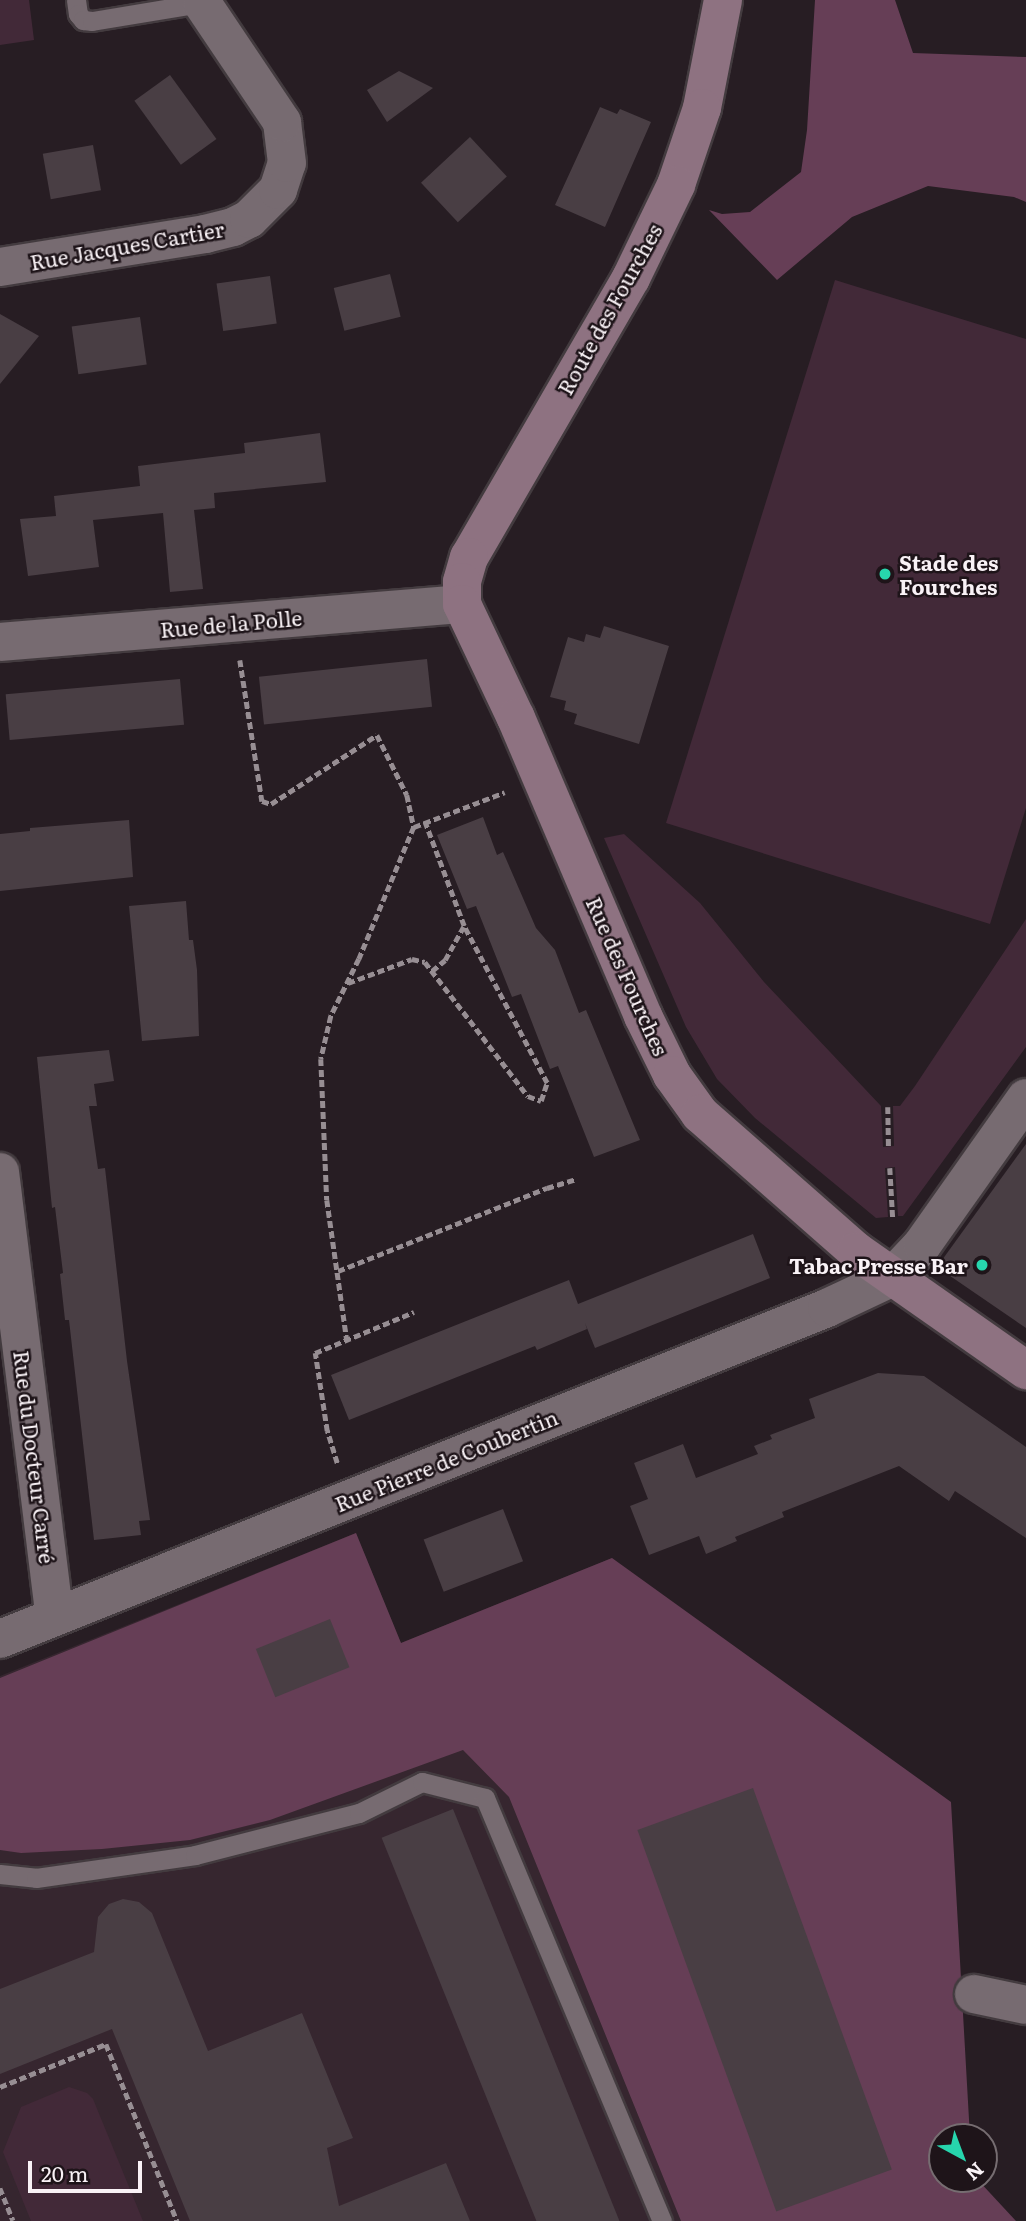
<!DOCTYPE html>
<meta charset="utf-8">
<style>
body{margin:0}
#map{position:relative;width:1026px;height:2221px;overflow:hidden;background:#271d23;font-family:Literata,serif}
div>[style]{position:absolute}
.built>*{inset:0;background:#36262f}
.green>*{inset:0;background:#422938}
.forest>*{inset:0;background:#663e56}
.building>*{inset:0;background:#493e44;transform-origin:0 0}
.path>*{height:4.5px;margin-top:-2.25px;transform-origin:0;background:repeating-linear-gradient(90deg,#978e93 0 7px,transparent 0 10.5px)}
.roads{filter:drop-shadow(2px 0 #433b3f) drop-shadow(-2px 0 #433b3f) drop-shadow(0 2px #433b3f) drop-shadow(0 -2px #433b3f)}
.lane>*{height:19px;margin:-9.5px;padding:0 9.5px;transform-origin:9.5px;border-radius:9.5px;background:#776b71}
.street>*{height:38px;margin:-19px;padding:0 19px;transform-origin:19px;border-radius:19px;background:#776b71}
.secondary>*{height:38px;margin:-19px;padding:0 19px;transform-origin:19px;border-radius:19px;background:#8e7281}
.dots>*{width:19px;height:19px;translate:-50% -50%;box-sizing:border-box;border:4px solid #1e1419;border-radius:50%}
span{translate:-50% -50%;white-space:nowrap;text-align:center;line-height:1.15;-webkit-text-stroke:5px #1e1419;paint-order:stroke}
.street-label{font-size:21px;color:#f9f2f6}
.poi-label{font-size:21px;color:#f9f2f6;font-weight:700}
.left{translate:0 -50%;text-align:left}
.right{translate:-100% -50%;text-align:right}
.north{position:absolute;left:928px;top:2123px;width:70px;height:70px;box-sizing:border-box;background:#1e1419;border:2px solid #766d71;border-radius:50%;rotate:139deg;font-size:19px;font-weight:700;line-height:28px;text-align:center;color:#f9f2f6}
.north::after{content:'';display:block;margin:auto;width:24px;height:32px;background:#27d5ad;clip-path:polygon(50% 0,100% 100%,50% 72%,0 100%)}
.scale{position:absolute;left:28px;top:2161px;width:114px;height:32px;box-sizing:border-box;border:4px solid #f9f2f6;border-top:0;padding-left:9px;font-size:21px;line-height:24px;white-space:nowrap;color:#f9f2f6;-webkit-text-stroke:5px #1e1419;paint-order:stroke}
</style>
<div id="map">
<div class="built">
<i style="clip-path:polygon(356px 1533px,401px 1643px,612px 1558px,942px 2137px,942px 2179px,968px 2221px,0 2221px,0 1676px)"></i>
</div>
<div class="green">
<i style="clip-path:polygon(0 0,29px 0,34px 40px,0 45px)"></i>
<i style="clip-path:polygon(835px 280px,1026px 339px,1026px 808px,990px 924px,666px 823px)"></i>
<i style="clip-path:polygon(624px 834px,700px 903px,764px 982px,881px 1106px,883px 1147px,894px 1146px,893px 1106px,900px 1106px,915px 1086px,1026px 919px,1026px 1047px,903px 1216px,898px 1216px,895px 1167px,885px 1168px,888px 1217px,876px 1218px,755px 1118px,717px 1079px,686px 1027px,604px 838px)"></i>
<i style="clip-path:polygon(69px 2087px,87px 2093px,93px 2099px,143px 2221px,31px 2221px,3px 2152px,21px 2107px)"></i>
</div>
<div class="forest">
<i style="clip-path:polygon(815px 0,895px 0,913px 53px,1026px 57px,1026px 202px,1014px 197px,928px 186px,852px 217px,777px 280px,709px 210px,722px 214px,750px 212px,801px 172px,807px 130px)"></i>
<i style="clip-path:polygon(356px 1533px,401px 1643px,612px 1558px,951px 1802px,970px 2137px,942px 2137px,942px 2179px,977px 2179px,1016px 2221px,681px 2221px,509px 1797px,463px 1750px,270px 1820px,190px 1840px,102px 1849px,21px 1853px,0 1850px,0 1678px)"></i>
</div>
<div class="building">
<i style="clip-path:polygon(399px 71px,433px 88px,387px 122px,367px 90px)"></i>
<i style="left:170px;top:75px;width:79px;height:44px;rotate:54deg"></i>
<i style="clip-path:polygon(600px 107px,617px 114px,620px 109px,651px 122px,605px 227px,555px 205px)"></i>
<i style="left:470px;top:137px;width:54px;height:67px;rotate:47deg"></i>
<i style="left:93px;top:145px;width:46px;height:51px;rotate:80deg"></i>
<i style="left:390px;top:274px;width:44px;height:58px;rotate:76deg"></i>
<i style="left:270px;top:276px;width:48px;height:54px;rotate:82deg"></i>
<i style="clip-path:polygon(0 314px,39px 336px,0 384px)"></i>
<i style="left:140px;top:317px;width:48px;height:69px;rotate:82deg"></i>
<i style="clip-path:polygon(320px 433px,326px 482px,214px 493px,215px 508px,194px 510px,203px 589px,170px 592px,163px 513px,93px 520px,99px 567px,28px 576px,20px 519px,56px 516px,54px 496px,140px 486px,138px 466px,245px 453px,244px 443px)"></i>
<i style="clip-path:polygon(604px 626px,669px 646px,639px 744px,574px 724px,577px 714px,564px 710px,566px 701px,550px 697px,568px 637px,584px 642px,586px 634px,600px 638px)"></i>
<i style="left:427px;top:659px;width:48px;height:169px;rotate:84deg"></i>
<i style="left:180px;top:679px;width:46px;height:175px;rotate:85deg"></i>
<i style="clip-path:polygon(483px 817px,497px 855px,503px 852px,536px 928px,555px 950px,579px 1013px,586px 1010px,640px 1140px,594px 1157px,558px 1066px,550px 1069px,521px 994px,512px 997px,476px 906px,467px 909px,437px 835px)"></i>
<i style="clip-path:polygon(129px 820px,133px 877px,0 891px,0 834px,30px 831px,30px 828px)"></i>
<i style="clip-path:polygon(186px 901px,189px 940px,193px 940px,197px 970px,199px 1036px,142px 1041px,129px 906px)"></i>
<i style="clip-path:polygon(109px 1050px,114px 1081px,94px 1084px,97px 1106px,89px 1106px,98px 1169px,105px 1168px,127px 1361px,150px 1520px,139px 1521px,141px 1535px,94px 1540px,69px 1320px,65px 1320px,60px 1274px,63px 1273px,55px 1207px,52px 1208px,37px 1057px)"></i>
<i style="clip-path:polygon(1026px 1144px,1026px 1328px,937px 1267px)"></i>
<i style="clip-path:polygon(753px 1234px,770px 1278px,595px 1348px,585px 1323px,587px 1329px,537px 1350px,535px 1346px,349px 1420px,331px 1375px,569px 1280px,578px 1304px)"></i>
<i style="clip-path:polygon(878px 1373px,924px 1376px,1026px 1447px,1026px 1538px,955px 1491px,949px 1501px,899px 1466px,782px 1512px,784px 1517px,735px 1537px,737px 1541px,706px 1554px,699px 1536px,649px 1555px,630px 1506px,648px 1499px,634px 1463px,683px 1444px,696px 1478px,758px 1454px,754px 1446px,772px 1439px,770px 1435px,815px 1418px,809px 1399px)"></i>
<i style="left:503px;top:1509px;width:56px;height:85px;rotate:69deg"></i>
<i style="left:330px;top:1619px;width:52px;height:80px;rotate:68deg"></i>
<i style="left:753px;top:1788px;width:406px;height:123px;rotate:70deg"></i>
<i style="left:453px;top:1809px;width:445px;height:77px;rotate:68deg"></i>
<i style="clip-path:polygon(123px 1899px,139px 1902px,152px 1913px,208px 2051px,302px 2013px,353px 2138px,327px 2148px,339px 2206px,446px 2163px,470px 2221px,190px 2221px,112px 2029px,0 2074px,0 1989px,94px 1952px,98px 1917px,109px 1904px)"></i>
</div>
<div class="path">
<i style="left:240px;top:660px;width:143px;rotate:81.1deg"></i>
<i style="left:262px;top:801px;width:9px;rotate:18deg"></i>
<i style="left:271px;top:804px;width:126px;rotate:-33.1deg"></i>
<i style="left:377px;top:735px;width:67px;rotate:63.4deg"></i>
<i style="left:407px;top:795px;width:33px;rotate:78deg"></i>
<i style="left:414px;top:827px;width:143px;rotate:112.6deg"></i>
<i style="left:359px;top:959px;width:64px;rotate:116.2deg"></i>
<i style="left:331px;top:1016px;width:44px;rotate:103.1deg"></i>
<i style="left:321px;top:1059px;width:141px;rotate:87.6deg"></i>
<i style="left:327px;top:1200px;width:141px;rotate:81.9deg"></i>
<i style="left:414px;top:827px;width:97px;rotate:-21deg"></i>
<i style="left:432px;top:971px;width:17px;rotate:-40deg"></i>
<i style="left:445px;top:960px;width:38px;rotate:-61deg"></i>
<i style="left:348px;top:983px;width:68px;rotate:-20.6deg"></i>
<i style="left:412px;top:959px;width:13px;rotate:13deg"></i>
<i style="left:425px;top:962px;width:169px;rotate:52.5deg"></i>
<i style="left:528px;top:1096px;width:14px;rotate:21deg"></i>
<i style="left:541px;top:1101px;width:19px;rotate:-72deg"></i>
<i style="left:547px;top:1083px;width:178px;rotate:-117.9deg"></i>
<i style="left:464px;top:926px;width:111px;rotate:-110.6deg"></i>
<i style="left:888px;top:1107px;width:39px;rotate:89deg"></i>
<i style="left:890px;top:1168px;width:52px;rotate:86.7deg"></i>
<i style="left:338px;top:1271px;width:225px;rotate:-21.7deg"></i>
<i style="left:547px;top:1188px;width:31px;rotate:-17deg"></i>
<i style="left:337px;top:1463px;width:34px;rotate:-107deg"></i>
<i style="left:327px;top:1431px;width:79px;rotate:-98.7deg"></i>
<i style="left:315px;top:1353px;width:107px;rotate:-22.5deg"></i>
<i style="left:0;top:2087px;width:114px;rotate:-22.1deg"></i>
<i style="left:106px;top:2044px;width:191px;rotate:68.1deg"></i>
<i style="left:0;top:2188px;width:35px;rotate:68deg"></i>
</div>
<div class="roads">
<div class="lane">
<i style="left:76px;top:0;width:14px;rotate:82deg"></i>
<i style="left:78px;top:14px;width:8px;rotate:50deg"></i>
<i style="left:83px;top:20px;width:9px;rotate:6deg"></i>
<i style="left:92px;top:21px;width:117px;rotate:-9.4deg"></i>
<i style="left:0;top:1874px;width:36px;rotate:6deg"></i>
<i style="left:36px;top:1878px;width:161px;rotate:-8.2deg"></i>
<i style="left:195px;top:1855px;width:169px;rotate:-14.4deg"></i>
<i style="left:359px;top:1813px;width:70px;rotate:-26.2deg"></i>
<i style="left:422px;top:1782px;width:65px;rotate:14.3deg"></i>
<i style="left:485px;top:1798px;width:459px;rotate:67.3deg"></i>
</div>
<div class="street">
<i style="left:0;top:267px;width:208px;rotate:-9.1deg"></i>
<i style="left:205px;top:234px;width:29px;rotate:-14deg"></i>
<i style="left:233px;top:227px;width:18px;rotate:-27deg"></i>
<i style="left:249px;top:219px;width:41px;rotate:-45deg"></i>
<i style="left:278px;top:190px;width:28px;rotate:-72deg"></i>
<i style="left:287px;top:163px;width:41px;rotate:-97deg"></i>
<i style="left:282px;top:122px;width:143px;rotate:-123.9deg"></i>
<i style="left:0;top:642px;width:464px;rotate:-4.7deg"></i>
<i style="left:0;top:1172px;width:448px;rotate:83deg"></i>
<i style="left:0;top:1639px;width:891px;rotate:-21.81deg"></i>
<i style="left:827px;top:1308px;width:71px;rotate:-25.1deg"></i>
<i style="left:891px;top:1278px;width:45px;rotate:-46.8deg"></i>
<i style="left:922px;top:1245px;width:180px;rotate:-54.7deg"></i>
<i style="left:974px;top:1994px;width:53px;rotate:11.9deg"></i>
</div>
<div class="secondary">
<i style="left:723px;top:0;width:110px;rotate:101deg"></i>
<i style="left:702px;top:108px;width:81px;rotate:108.7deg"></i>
<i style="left:676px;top:185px;width:103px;rotate:115.8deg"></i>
<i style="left:631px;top:278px;width:323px;rotate:120.1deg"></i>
<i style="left:469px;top:557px;width:26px;rotate:106deg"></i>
<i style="left:462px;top:582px;width:22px;rotate:90deg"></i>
<i style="left:462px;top:604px;width:126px;rotate:64.7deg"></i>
<i style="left:516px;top:718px;width:324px;rotate:66.9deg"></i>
<i style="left:643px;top:1016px;width:66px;rotate:63.8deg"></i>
<i style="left:672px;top:1075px;width:48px;rotate:54.3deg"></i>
<i style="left:700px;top:1114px;width:208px;rotate:41.3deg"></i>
<i style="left:856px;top:1251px;width:208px;rotate:35deg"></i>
</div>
</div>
<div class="dots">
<i style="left:885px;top:574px;background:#27d5ad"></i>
<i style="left:982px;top:1265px;background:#27d5ad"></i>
</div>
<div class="street-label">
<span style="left:127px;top:245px;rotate:-10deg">Rue Jacques Cartier</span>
<span style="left:609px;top:309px;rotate:-61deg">Route des Fourches</span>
<span style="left:231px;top:623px;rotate:-5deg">Rue de la Polle</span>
<span style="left:628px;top:976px;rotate:66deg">Rue des Fourches</span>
<span style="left:35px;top:1457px;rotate:83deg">Rue du Docteur Carré</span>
<span style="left:446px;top:1460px;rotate:-22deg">Rue Pierre de Coubertin</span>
</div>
<div class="poi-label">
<span class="left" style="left:899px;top:574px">Stade des<br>Fourches</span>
<span class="right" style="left:968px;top:1265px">Tabac Presse Bar</span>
</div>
<div class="north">N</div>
<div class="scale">20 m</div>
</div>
